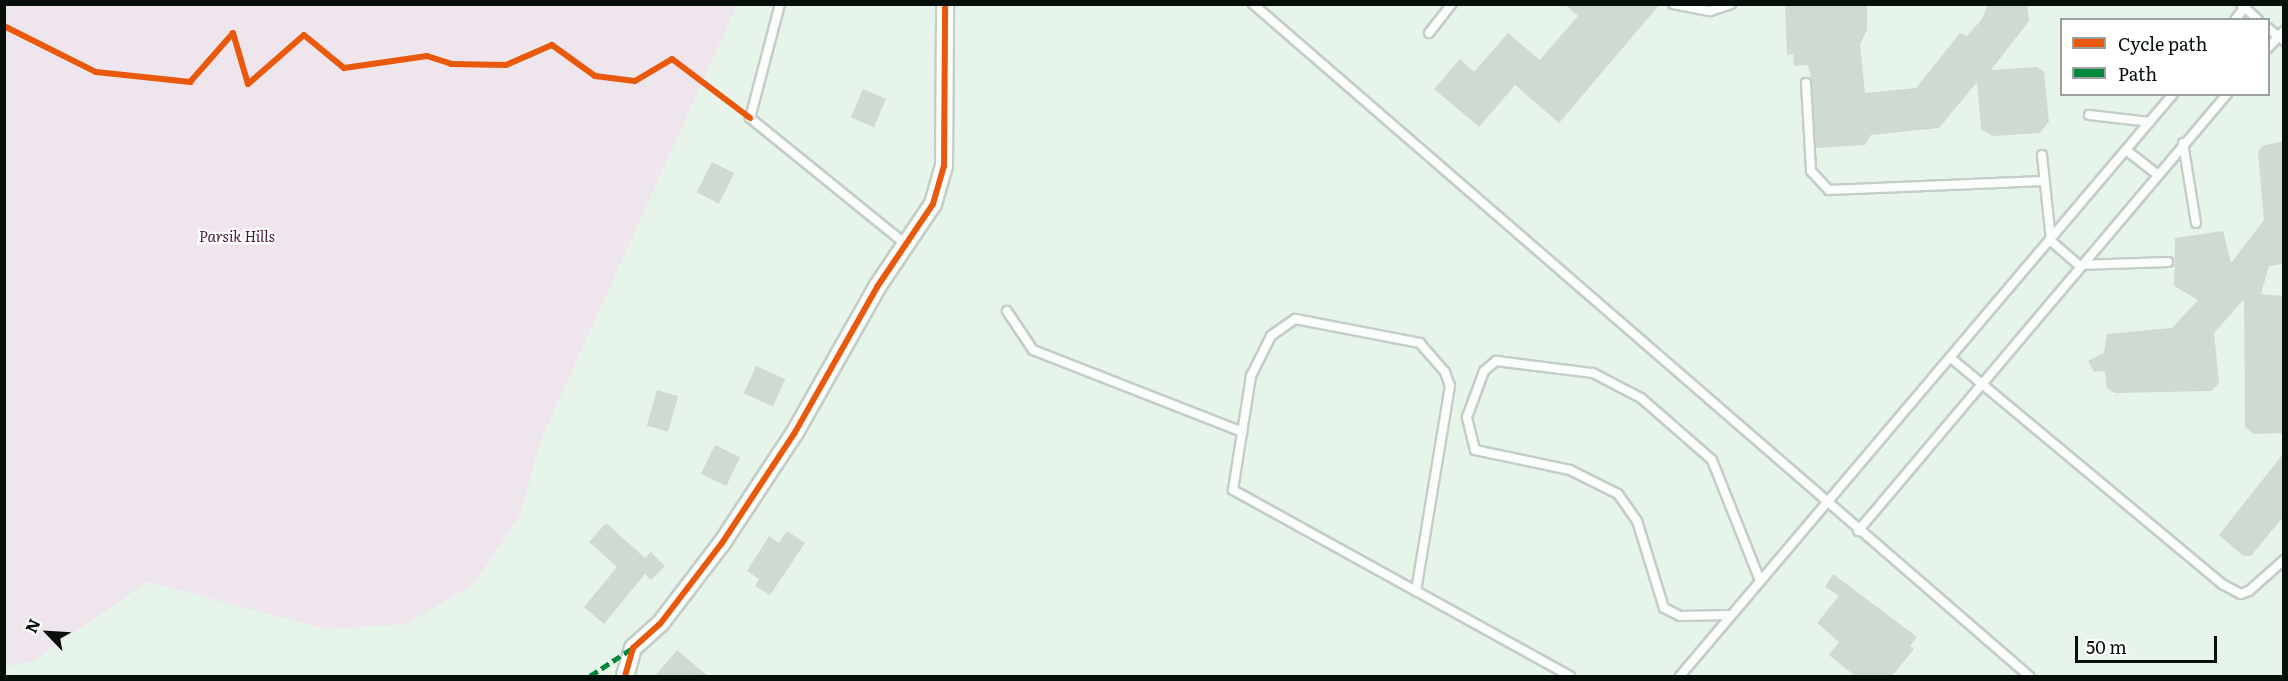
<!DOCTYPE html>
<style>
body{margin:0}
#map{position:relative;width:2288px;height:681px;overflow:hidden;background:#e6f4ea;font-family:Literata,serif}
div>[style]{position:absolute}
.green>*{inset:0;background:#efe6ed}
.building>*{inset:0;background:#cfdad3;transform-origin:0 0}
.roads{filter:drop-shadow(2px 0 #c3cec6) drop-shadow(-2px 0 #c3cec6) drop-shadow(0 2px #c3cec6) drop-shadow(0 -2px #c3cec6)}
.service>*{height:8px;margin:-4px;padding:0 4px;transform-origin:4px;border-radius:4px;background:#fbfdfc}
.minor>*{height:16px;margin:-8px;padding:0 8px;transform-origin:8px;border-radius:8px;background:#fbfdfc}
.quiet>*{height:4.5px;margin-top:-2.25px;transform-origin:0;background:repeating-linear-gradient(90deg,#00873e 0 9px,transparent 0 13.5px)}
.cycleway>*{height:6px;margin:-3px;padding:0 3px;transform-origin:3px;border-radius:3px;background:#e8590c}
span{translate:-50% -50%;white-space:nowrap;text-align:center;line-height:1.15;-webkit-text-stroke:4.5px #fff;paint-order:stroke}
.park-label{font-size:15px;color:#45133d;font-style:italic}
.frame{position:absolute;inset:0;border:6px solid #060f09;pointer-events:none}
.legend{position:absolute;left:2060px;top:18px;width:210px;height:78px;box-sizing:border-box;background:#fff;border:2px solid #9b9f9d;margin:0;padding:8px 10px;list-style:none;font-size:18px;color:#060f09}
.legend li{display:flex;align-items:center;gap:12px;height:30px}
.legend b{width:30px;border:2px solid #9b9f9d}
.north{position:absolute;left:18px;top:603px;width:60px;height:60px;-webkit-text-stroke:4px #fff;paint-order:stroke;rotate:295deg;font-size:16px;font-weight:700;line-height:24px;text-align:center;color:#060f09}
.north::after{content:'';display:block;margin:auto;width:21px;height:27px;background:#060f09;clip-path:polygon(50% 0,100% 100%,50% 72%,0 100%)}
.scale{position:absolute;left:2075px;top:636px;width:142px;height:27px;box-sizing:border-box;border:3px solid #060f09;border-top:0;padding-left:8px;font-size:18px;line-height:21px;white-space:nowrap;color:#060f09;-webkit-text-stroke:4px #fff;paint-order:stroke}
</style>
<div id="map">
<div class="green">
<i style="clip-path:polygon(5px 4px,737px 5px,539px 444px,521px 514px,474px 584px,406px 624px,326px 629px,147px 582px,32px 662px,5px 666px)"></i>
</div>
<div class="building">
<i style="clip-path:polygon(1564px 4px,1660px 4px,1559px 123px,1515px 85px,1479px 127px,1434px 89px,1460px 59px,1474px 72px,1508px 33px,1540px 60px,1578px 16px)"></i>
<i style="clip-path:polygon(1785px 4px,1867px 4px,1867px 30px,1860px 44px,1865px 93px,1916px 88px,1960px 33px,1967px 36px,1982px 19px,1988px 4px,2027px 4px,2029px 21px,1991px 70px,2037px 67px,2044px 72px,2049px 121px,2040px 133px,1993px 136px,1981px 129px,1977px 82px,1939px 128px,1871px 135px,1865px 145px,1816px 148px,1812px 82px,1808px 65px,1794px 66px,1793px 54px,1787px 55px)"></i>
<i style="left:863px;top:89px;width:25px;height:31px;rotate:23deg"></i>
<i style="clip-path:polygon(2283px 141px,2283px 264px,2269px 266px,2261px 294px,2283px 296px,2283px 433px,2254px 434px,2245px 427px,2244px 299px,2214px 333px,2219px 383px,2211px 391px,2115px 393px,2107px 388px,2105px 371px,2094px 372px,2088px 361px,2104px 353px,2107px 334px,2172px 328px,2198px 300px,2174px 286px,2175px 238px,2223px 231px,2231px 263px,2264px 220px,2258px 152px,2262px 146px)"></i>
<i style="left:712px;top:162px;width:25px;height:34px;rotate:27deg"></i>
<i style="left:756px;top:366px;width:32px;height:30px;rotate:24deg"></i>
<i style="left:657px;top:390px;width:22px;height:37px;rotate:16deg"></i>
<i style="left:715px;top:445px;width:28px;height:32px;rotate:26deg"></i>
<i style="clip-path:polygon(2283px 454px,2283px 517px,2251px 556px,2243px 556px,2219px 535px)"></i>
<i style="clip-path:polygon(606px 523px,645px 558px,651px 552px,665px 566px,651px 580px,645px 574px,604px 624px,584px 607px,617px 567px,589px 542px)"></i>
<i style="clip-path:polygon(787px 531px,805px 543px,770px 595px,755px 586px,759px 579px,747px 571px,769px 536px,779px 543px)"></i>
<i style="clip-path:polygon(1833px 574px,1917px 637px,1910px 646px,1914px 649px,1892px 676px,1855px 676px,1829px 655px,1839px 642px,1817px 623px,1839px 596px,1825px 587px)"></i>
<i style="clip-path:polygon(677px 650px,708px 676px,655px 676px)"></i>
</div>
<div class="roads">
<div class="service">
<i style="left:780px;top:4px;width:118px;rotate:104.7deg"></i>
<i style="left:750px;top:118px;width:203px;rotate:39deg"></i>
<i style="left:1253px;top:4px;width:1027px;rotate:40.89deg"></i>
<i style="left:1673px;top:4px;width:38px;rotate:11deg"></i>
<i style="left:1710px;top:11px;width:22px;rotate:-18deg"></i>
<i style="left:2241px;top:4px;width:23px;rotate:43deg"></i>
<i style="left:2235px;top:20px;width:20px;rotate:-53deg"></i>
<i style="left:2268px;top:28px;width:21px;rotate:39deg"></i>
<i style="left:1429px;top:33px;width:37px;rotate:-52deg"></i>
<i style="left:2268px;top:48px;width:23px;rotate:-47deg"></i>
<i style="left:1806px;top:83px;width:88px;rotate:86.7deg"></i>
<i style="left:1811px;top:171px;width:26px;rotate:47deg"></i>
<i style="left:1829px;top:190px;width:213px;rotate:-2.4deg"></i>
<i style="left:2089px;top:115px;width:61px;rotate:6.5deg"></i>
<i style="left:2183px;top:143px;width:81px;rotate:80.8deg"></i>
<i style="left:2126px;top:150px;width:39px;rotate:38deg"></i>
<i style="left:2042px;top:155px;width:86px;rotate:84deg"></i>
<i style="left:2051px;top:241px;width:37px;rotate:41deg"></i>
<i style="left:2079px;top:265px;width:89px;rotate:-1.9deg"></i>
<i style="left:1007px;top:311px;width:47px;rotate:56.3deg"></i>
<i style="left:1033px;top:350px;width:225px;rotate:21.4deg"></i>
<i style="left:1952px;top:359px;width:351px;rotate:39.8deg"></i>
<i style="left:2222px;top:584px;width:21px;rotate:28deg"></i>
<i style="left:2241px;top:594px;width:9px;rotate:-21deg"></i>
<i style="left:2249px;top:591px;width:47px;rotate:-41.5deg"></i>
<i style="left:1858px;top:531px;width:572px;rotate:-49.82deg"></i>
<i style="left:1416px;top:591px;width:208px;rotate:-80.6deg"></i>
<i style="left:1450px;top:386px;width:15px;rotate:-110deg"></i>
<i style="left:1445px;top:372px;width:38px;rotate:-131deg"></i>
<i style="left:1420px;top:343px;width:127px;rotate:-169.1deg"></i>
<i style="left:1295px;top:319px;width:29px;rotate:145deg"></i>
<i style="left:1271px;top:336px;width:45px;rotate:116.6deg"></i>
<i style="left:1251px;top:376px;width:115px;rotate:99deg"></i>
<i style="left:1233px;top:490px;width:209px;rotate:28.9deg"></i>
<i style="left:1416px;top:591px;width:176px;rotate:28.9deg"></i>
<i style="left:1729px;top:615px;width:49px;rotate:178.8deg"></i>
<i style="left:1680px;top:616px;width:18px;rotate:-153deg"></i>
<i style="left:1664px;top:608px;width:91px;rotate:-107.2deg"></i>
<i style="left:1637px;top:521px;width:33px;rotate:-125deg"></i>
<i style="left:1618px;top:494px;width:54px;rotate:-153.4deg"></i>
<i style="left:1570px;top:470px;width:97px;rotate:-168.1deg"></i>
<i style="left:1475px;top:450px;width:34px;rotate:-104deg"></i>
<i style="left:1467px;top:417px;width:49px;rotate:-69.7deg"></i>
<i style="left:1484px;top:371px;width:16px;rotate:-40deg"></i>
<i style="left:1496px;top:361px;width:98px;rotate:7.1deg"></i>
<i style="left:1593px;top:373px;width:54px;rotate:27.5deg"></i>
<i style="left:1641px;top:398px;width:94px;rotate:41.1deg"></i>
<i style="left:1712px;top:460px;width:127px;rotate:68.3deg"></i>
<i style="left:1680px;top:676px;width:763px;rotate:-49.73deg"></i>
</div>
<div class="minor">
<i style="left:625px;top:676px;width:29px;rotate:-74deg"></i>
<i style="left:633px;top:648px;width:36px;rotate:-42deg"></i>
<i style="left:660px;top:624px;width:102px;rotate:-52.6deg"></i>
<i style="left:722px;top:543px;width:131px;rotate:-56.6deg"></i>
<i style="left:794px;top:434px;width:169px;rotate:-60.5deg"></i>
<i style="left:877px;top:287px;width:100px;rotate:-56deg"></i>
<i style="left:933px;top:204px;width:40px;rotate:-74deg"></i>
<i style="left:944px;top:166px;width:162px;rotate:-89.6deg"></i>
</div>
</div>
<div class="quiet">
<i style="left:590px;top:676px;width:49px;rotate:-33.4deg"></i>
</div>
<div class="cycleway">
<i style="left:4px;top:26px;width:103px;rotate:26.6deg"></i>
<i style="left:96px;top:72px;width:95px;rotate:6.1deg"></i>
<i style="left:190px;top:82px;width:65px;rotate:-48.7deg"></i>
<i style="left:233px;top:33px;width:53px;rotate:73.6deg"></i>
<i style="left:248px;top:84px;width:74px;rotate:-41.2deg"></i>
<i style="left:304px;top:35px;width:52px;rotate:39.5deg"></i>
<i style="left:344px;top:68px;width:84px;rotate:-8.2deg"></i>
<i style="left:427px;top:56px;width:25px;rotate:18deg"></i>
<i style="left:451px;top:64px;width:55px;rotate:1deg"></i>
<i style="left:506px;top:65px;width:50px;rotate:-23.5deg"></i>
<i style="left:552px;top:45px;width:53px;rotate:35.8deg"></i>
<i style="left:595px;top:76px;width:40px;rotate:7.1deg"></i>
<i style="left:635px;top:81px;width:43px;rotate:-30.7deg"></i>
<i style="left:672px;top:59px;width:98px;rotate:37.1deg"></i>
<i style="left:625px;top:676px;width:29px;rotate:-74deg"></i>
<i style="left:633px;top:648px;width:36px;rotate:-42deg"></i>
<i style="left:660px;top:624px;width:102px;rotate:-52.6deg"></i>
<i style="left:722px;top:543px;width:131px;rotate:-56.6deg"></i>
<i style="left:794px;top:434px;width:169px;rotate:-60.5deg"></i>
<i style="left:877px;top:287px;width:100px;rotate:-56deg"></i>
<i style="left:933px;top:204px;width:40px;rotate:-74deg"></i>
<i style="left:944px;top:166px;width:162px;rotate:-89.6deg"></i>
</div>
<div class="park-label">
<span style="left:237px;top:236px">Parsik Hills</span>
</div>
<div class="frame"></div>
<ul class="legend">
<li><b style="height:8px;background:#e8590c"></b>Cycle path</li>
<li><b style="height:8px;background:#00873e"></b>Path</li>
</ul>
<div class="north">N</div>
<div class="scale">50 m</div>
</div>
